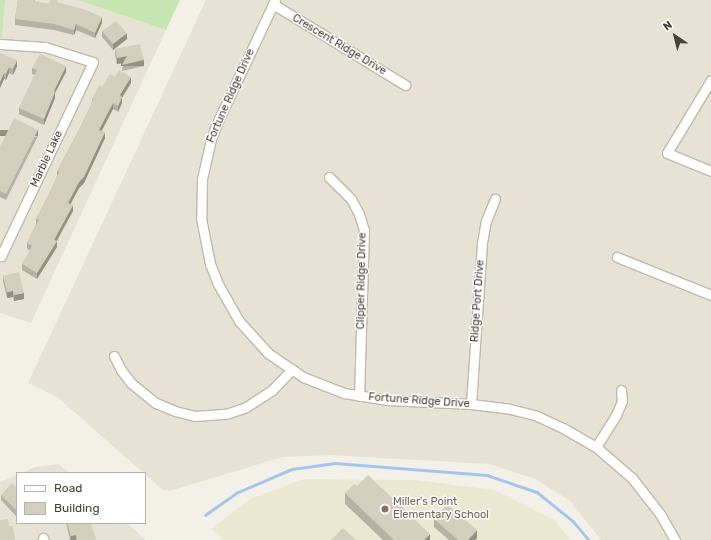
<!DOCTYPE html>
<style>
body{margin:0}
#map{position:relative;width:711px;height:540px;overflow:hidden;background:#f3f1e7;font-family:Rubik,sans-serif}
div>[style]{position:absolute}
.residential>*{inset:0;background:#e6e3d5}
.education>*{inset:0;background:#ebe8d1}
.green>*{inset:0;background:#c6e6b1}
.stream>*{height:2.5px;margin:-1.25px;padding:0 1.25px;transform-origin:1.25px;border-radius:1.25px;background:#a5c5ee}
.roads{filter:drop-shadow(1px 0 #bebaaa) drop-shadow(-1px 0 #bebaaa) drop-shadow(0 1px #bebaaa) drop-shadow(0 -1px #bebaaa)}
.street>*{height:9px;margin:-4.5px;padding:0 4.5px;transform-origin:4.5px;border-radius:4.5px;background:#fff}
.wall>*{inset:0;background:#b6b1a3}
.shaded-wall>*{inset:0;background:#949084;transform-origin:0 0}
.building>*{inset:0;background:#d4cebd}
.dots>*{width:11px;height:11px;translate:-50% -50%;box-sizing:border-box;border:2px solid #fff;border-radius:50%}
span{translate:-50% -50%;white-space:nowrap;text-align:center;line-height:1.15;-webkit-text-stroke:3px #fff;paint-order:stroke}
.street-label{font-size:11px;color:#454236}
.education-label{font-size:11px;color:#785e54}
.left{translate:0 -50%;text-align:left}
.legend{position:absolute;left:16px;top:472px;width:130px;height:52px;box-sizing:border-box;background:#fff;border:1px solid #b5b3af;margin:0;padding:5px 7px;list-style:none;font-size:12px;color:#454236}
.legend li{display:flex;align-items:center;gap:8px;height:20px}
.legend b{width:20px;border:1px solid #b5b3af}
.north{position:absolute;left:655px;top:16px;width:40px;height:40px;-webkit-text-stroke:3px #fff;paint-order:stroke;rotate:325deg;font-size:11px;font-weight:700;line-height:16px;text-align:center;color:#454236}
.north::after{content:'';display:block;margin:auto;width:14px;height:18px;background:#454236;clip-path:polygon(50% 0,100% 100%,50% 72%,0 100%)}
</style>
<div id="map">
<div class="residential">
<i style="clip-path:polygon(5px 0,78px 0,166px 30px,31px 323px,0 313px,0 37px,2px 36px)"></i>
<i style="clip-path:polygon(206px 0,711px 0,711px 540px,601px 540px,570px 501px,535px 479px,489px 464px,329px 455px,282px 457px,170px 491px,163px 490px,57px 397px,28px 383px)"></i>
<i style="clip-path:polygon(59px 464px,69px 473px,22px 473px,35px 467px)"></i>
<i style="clip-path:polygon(17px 475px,17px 523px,127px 523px,146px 540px,0 540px,0 482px)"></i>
</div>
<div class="education">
<i style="clip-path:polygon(304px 479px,416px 480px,495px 490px,554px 520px,571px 540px,224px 540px,211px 529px,250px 499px)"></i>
</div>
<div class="green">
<i style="clip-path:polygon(0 0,5px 0,2px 37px,0 37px)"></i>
<i style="clip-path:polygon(78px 0,180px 0,166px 30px)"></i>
</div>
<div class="stream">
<i style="left:205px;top:515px;width:38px;rotate:-35deg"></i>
<i style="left:236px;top:493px;width:61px;rotate:-23.2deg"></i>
<i style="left:292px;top:469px;width:43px;rotate:-7.9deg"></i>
<i style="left:335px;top:463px;width:152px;rotate:4.5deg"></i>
<i style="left:487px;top:475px;width:53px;rotate:18.8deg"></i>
<i style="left:537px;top:492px;width:46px;rotate:38.9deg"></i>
<i style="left:573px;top:521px;width:25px;rotate:50deg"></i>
</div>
<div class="roads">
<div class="street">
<i style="left:275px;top:0;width:132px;rotate:115.2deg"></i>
<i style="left:219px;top:119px;width:22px;rotate:112deg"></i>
<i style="left:211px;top:139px;width:41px;rotate:102.7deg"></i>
<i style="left:202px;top:179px;width:39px;rotate:91deg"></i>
<i style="left:201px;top:218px;width:47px;rotate:78.9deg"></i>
<i style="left:210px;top:264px;width:22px;rotate:68deg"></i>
<i style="left:218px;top:284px;width:43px;rotate:60.4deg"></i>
<i style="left:239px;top:321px;width:43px;rotate:47.8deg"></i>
<i style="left:268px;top:353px;width:19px;rotate:35deg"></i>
<i style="left:284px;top:364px;width:23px;rotate:34deg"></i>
<i style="left:303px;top:377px;width:44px;rotate:21.3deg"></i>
<i style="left:344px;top:393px;width:44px;rotate:9.2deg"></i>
<i style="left:387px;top:400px;width:84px;rotate:2.7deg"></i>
<i style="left:471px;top:404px;width:35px;rotate:7deg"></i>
<i style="left:506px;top:408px;width:32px;rotate:14deg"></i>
<i style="left:537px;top:416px;width:29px;rotate:25deg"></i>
<i style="left:563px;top:428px;width:38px;rotate:30deg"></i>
<i style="left:596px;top:447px;width:48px;rotate:40.7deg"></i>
<i style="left:632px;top:478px;width:46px;rotate:52.1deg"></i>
<i style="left:660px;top:514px;width:30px;rotate:60deg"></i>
<i style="left:273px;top:4px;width:155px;rotate:31.5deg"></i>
<i style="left:0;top:44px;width:45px;rotate:3.8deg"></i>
<i style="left:45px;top:47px;width:50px;rotate:17.4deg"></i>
<i style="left:93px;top:62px;width:215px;rotate:115.4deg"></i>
<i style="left:1px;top:256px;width:1px;rotate:-135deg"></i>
<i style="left:711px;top:80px;width:85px;rotate:121.1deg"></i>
<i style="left:667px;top:153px;width:48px;rotate:22.2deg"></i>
<i style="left:329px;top:177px;width:31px;rotate:45deg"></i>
<i style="left:351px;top:199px;width:17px;rotate:62deg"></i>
<i style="left:359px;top:214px;width:17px;rotate:73deg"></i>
<i style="left:364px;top:230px;width:166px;rotate:91.7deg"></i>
<i style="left:617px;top:257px;width:101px;rotate:22deg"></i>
<i style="left:114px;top:356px;width:16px;rotate:63deg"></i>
<i style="left:121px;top:370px;width:16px;rotate:52deg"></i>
<i style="left:131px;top:383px;width:32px;rotate:39deg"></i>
<i style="left:156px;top:403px;width:21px;rotate:23deg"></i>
<i style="left:175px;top:411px;width:21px;rotate:14deg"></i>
<i style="left:195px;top:416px;width:31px;rotate:-4deg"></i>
<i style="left:226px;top:414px;width:21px;rotate:-19deg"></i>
<i style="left:246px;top:407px;width:31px;rotate:-33deg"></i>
<i style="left:272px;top:390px;width:29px;rotate:-46deg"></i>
<i style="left:471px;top:404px;width:161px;rotate:-86.1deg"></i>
<i style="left:482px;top:243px;width:22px;rotate:-80deg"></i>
<i style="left:486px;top:221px;width:24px;rotate:-68deg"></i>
<i style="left:596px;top:447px;width:38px;rotate:-58deg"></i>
<i style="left:616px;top:415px;width:15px;rotate:-67deg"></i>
<i style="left:622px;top:401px;width:11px;rotate:-95deg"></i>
<i style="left:43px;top:538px;width:2px;rotate:63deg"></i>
</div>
</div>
<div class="wall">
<i style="clip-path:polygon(18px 0,35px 0,35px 2px,49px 4px,57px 2px,102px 23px,95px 38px,76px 30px,74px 35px,54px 30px,15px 25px,15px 19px)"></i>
<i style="clip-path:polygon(102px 31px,127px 39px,113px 50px,102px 37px)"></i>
<i style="clip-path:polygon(115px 49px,144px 66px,122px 71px,123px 63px,117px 64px,115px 55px)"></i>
<i style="clip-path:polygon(0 53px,17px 66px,13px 75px,9px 73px,6px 80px,4px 79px,0 88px)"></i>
<i style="clip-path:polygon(32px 68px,66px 72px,55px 93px,55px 98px,44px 125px,19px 114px,19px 108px,35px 75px,32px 74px)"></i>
<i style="clip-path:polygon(115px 77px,131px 83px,122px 97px,122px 103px,118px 112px,113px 109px,102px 131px,105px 138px,84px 183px,79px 188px,70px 204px,73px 211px,57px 241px,57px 247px,37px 279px,22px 270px,22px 264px,30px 251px,27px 249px,27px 243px,36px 225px,36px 219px,51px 190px,57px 176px,57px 171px,79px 130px,92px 103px,92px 99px,102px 87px)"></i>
<i style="clip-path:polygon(38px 136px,6px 200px,0 197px,0 147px)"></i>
<i style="clip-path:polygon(3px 276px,24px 299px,14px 301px,13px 297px,7px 298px,3px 281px)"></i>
<i style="clip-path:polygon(357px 486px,430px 540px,383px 540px,345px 504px,345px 493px)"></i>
<i style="clip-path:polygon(17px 488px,17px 517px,1px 500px,1px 495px)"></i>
<i style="clip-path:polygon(434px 519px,477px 538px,475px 540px,449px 540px,434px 527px)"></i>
<i style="clip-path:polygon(66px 523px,90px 523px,96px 540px,70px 540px)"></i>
</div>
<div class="shaded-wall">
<i style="clip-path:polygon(102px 17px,102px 23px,95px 38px,95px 33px)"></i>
<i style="clip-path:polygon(76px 24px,76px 30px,74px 35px,74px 30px)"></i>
<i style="clip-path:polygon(127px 33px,127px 39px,113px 50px,113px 44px)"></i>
<i style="clip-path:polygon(127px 56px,127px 62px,117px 64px,117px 58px)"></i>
<i style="clip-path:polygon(17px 60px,17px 66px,13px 75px,13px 69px)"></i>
<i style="left:144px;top:60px;width:6px;height:23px;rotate:90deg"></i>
<i style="clip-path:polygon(66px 66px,66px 72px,55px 93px,55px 98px,44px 125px,44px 119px,54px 91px)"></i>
<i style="clip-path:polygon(9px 67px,9px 73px,6px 80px,6px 74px)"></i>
<i style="clip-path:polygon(4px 73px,4px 79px,0 88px,0 82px)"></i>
<i style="clip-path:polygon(131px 77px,131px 83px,120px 101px,120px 95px)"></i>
<i style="clip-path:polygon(122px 97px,122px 103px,118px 112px,118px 106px)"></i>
<i style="clip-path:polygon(113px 103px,113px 109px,99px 135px,99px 130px)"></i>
<i style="left:38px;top:130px;width:6px;height:72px;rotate:90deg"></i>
<i style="clip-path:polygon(105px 132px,105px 138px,84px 183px,79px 188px,68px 209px,68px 203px)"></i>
<i style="clip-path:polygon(73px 205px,73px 211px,54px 245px,54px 240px)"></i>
<i style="clip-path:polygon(57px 241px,57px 247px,37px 279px,37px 273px)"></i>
<i style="clip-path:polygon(13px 291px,13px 297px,7px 298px,7px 292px)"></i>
<i style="clip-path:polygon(24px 293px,24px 299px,14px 301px,14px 295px)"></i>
<i style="clip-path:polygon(477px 530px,477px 538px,475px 540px,468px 540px)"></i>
<i style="clip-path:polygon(430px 534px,430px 540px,424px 540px)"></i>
<i style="clip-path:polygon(76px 535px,76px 540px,71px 540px,71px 536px)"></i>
</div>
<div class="building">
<i style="clip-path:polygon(18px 0,35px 0,34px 2px,49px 4px,50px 0,57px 0,57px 2px,86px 10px,102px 17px,95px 33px,76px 24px,74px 30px,54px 24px,15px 19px)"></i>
<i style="clip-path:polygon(116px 21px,127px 33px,113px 44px,102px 31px)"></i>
<i style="clip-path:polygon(140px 44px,144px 60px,122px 65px,127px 56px,117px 58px,115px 49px)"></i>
<i style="clip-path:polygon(0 53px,17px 60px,13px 69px,9px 67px,6px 74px,4px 73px,0 82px)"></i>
<i style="clip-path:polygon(40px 54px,66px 66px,54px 91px,55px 92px,44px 119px,19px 108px,37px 70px,32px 68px)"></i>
<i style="clip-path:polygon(119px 70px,131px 77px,120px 95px,122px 97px,118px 106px,113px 103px,99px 130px,105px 132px,84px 177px,79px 182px,68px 203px,73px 205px,54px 240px,57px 241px,37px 273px,22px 264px,32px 246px,27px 243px,39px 220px,36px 219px,51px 190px,59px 172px,57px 171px,79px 130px,93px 100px,92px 99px,99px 85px,102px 87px,110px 74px,115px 77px)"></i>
<i style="clip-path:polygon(14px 118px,38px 130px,6px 194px,0 191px,0 147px)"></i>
<i style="clip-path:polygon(19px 272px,24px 293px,14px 295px,13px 291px,7px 292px,3px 276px)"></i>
<i style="clip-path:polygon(368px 475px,430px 534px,424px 540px,394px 540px,345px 493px,354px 484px,357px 486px)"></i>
<i style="clip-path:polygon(12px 483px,17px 488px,17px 511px,1px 495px)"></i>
<i style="clip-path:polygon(447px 504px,477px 530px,468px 540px,458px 540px,434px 519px)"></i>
<i style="clip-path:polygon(8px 519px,9px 526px,13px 526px,15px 540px,0 540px,0 520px)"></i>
<i style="clip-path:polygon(67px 523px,90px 523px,96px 540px,77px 540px,76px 535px,71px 536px)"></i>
<i style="clip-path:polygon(343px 528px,356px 540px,331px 540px)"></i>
</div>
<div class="dots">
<i style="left:385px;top:509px;background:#8d6e63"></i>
</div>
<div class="street-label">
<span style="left:339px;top:45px;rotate:31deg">Crescent Ridge Drive</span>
<span style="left:231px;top:96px;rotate:-66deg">Fortune Ridge Drive</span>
<span style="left:47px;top:159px;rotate:-65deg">Marble Lake</span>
<span style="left:362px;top:281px;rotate:-89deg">Clipper Ridge Drive</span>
<span style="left:478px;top:301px;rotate:-86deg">Ridge Port Drive</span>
<span style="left:419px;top:401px;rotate:4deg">Fortune Ridge Drive</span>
</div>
<div class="education-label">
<span class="left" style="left:393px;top:509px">Miller's Point<br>Elementary School</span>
</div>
<ul class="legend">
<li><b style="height:5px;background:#fff"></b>Road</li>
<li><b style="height:11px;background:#d4cebd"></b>Building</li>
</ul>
<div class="north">N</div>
</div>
